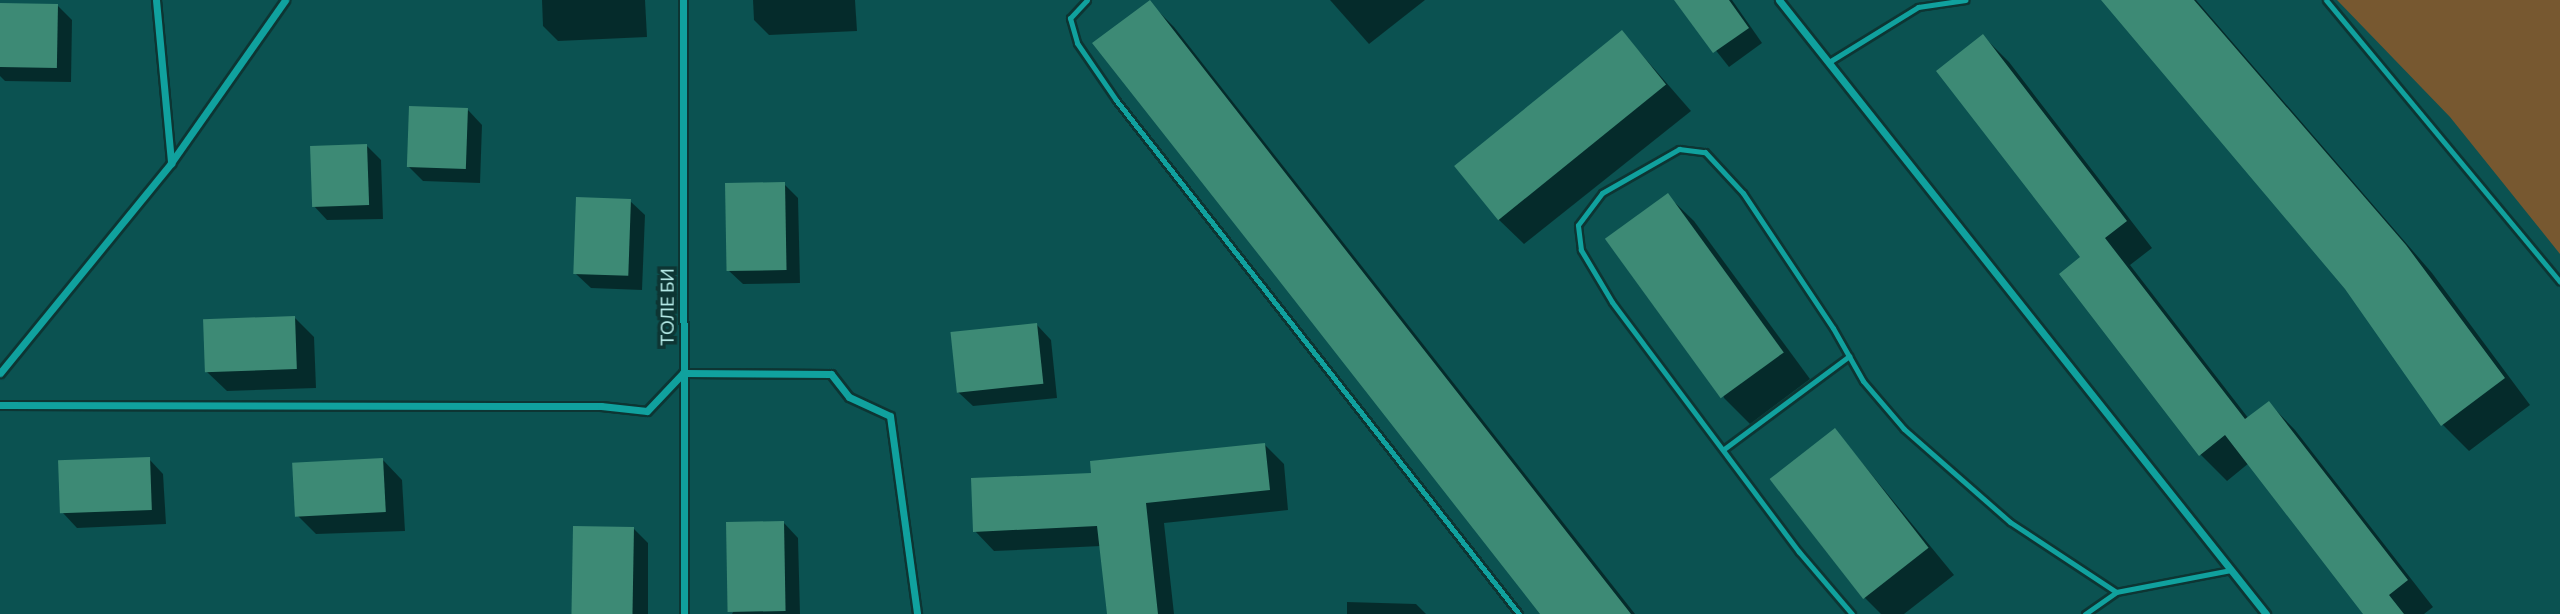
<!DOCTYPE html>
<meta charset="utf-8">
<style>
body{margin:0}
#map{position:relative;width:2560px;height:614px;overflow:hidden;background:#0b5251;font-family:Commissioner,sans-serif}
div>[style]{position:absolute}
.green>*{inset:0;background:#775830}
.shadow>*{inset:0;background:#0007}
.building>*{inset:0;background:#3d8a75;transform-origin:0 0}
.roads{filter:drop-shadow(2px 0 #0d3533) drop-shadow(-2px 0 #0d3533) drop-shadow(0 2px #0d3533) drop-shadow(0 -2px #0d3533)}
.lane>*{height:5px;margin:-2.5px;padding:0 2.5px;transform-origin:2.5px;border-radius:2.5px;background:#10a19e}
.street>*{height:7px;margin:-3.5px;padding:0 3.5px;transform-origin:3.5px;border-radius:3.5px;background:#10a19e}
span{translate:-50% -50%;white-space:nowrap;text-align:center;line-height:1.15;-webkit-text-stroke:7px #0d3533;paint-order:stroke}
.street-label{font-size:18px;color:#b6ebe8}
</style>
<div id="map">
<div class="green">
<i style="clip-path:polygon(2337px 0,2560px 0,2560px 254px,2450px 117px)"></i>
</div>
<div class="shadow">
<i style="clip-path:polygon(542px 0,645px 0,647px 37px,558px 41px,543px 26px)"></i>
<i style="clip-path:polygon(753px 0,855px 0,857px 31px,769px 35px,754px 20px)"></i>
<i style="clip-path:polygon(1330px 0,1425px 0,1369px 44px)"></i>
<i style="clip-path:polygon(1676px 0,1732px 0,1762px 43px,1729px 67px)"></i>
<i style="clip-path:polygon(2103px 0,2196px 0,2432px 273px,2530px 405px,2469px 451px,2442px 424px,2346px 288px)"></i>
<i style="clip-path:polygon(1148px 1px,1174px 27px,1635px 614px,1543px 614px)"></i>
<i style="clip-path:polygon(0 5px,57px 5px,72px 20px,71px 82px,5px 81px,0 76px)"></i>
<i style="clip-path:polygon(1622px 32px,1691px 111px,1524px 244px,1497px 218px)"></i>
<i style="clip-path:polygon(1983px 36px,2009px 62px,2152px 248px,2130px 265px,2249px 419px,2269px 403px,2295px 430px,2433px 607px,2424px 614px,2365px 614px,2249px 463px,2227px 481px,2200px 454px,2083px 258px)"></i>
<i style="clip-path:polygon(468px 110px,482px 125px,480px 183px,423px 181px,408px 166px)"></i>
<i style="clip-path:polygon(367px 146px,381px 160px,383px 219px,327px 220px,313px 205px)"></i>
<i style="clip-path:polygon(784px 184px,798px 198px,800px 283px,743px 284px,728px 270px)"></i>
<i style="clip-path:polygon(1667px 195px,1694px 221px,1810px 379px,1750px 424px,1724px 398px)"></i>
<i style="clip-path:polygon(630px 201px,645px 215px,642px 290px,591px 288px,576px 274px)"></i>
<i style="clip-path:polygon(294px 317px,314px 337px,316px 388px,227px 391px,207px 372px)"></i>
<i style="clip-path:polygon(1037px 325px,1051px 340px,1057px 398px,973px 406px,958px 392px)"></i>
<i style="clip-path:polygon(1835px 430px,1954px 575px,1904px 614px,1881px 614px,1865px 598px)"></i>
<i style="clip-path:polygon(1264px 444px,1284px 464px,1288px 510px,1164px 523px,1174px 614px,1109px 614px,1101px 546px,994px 551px,975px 531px,1093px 475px)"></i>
<i style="clip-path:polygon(149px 459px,163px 474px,166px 524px,77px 528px,63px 513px)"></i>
<i style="clip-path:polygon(383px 460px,402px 480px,405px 531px,316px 534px,297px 515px)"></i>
<i style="clip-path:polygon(784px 523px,798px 538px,800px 614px,732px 614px)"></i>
<i style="clip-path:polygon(634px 529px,648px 543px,648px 614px,575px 614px)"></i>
<i style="clip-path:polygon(1347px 602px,1416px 604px,1426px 614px,1347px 614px)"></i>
</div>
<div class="building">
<i style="clip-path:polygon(1150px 0,1326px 225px,1631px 614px,1540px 614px,1270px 269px,1092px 43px)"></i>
<i style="clip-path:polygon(1674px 0,1729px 0,1749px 28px,1713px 53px)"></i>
<i style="clip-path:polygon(2101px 0,2194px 0,2406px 245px,2505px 378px,2441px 426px,2345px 289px)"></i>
<i style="left:0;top:3px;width:58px;height:64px;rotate:1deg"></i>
<i style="left:1622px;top:30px;width:70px;height:216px;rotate:51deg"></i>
<i style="clip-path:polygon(1983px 34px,2127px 221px,2105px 238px,2245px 419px,2269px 401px,2408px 580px,2389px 595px,2404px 614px,2363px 614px,2225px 435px,2199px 456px,2059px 274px,2080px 257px,1936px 71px)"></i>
<i style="left:409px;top:106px;width:59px;height:61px;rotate:2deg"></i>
<i style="left:367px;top:144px;width:61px;height:57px;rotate:88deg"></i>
<i style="left:785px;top:182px;width:88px;height:60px;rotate:89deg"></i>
<i style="left:1668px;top:193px;width:197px;height:78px;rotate:54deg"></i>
<i style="left:576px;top:197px;width:55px;height:77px;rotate:2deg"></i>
<i style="left:295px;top:316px;width:53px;height:92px;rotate:88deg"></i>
<i style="left:1037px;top:323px;width:61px;height:87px;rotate:84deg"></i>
<i style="left:1835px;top:428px;width:152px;height:83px;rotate:52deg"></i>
<i style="clip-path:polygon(1265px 443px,1270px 490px,1146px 503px,1158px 614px,1107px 614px,1097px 526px,973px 532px,971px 478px,1091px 473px,1090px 461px)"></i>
<i style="left:150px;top:457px;width:53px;height:92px;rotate:88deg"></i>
<i style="left:383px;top:458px;width:54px;height:91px;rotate:87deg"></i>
<i style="left:784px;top:521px;width:90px;height:58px;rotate:89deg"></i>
<i style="left:573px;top:526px;width:61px;height:88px;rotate:1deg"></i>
</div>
<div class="roads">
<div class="lane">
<i style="left:1087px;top:0;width:25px;rotate:133deg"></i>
<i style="left:1070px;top:18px;width:26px;rotate:74deg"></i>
<i style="left:1077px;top:43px;width:69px;rotate:55.6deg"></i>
<i style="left:1116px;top:100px;width:653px;rotate:51.9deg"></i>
<i style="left:2326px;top:0;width:366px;rotate:50.3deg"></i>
<i style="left:1829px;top:62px;width:105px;rotate:-31.7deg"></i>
<i style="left:1918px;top:7px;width:48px;rotate:-8.5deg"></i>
<i style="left:1724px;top:449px;width:156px;rotate:-36.6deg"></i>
<i style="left:1852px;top:614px;width:82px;rotate:-130.5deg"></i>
<i style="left:1799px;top:552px;width:312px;rotate:-126.8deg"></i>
<i style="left:1612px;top:302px;width:61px;rotate:-120.8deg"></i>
<i style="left:1581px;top:250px;width:25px;rotate:-97deg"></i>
<i style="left:1578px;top:225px;width:40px;rotate:-53deg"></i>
<i style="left:1602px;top:193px;width:89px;rotate:-29.7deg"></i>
<i style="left:1679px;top:149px;width:26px;rotate:7deg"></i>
<i style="left:1705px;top:152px;width:56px;rotate:47.2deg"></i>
<i style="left:1743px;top:193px;width:162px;rotate:56.3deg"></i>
<i style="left:1833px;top:328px;width:61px;rotate:60.5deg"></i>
<i style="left:1863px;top:381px;width:63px;rotate:49.5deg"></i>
<i style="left:1904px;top:429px;width:141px;rotate:41.3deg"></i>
<i style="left:2010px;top:522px;width:127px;rotate:33.4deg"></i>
<i style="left:2085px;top:614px;width:38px;rotate:-35deg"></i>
<i style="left:2116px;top:592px;width:117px;rotate:-10.8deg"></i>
</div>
<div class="street">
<i style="left:156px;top:0;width:164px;rotate:84.7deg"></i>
<i style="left:683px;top:0;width:614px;rotate:89.91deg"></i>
<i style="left:1779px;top:0;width:784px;rotate:51.58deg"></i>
<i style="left:0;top:373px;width:271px;rotate:-50.8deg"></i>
<i style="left:171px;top:163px;width:199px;rotate:-55deg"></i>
<i style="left:0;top:405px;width:601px;rotate:0.1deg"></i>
<i style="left:601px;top:406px;width:46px;rotate:6.2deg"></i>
<i style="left:647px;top:411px;width:52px;rotate:-46.5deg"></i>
<i style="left:683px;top:373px;width:148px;rotate:0.4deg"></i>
<i style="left:831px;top:374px;width:29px;rotate:52deg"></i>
<i style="left:849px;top:397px;width:45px;rotate:24.9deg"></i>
<i style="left:890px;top:416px;width:200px;rotate:82.2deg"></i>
</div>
</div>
<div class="street-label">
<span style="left:667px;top:307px;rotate:-90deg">ТОЛЕ БИ</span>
</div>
</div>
